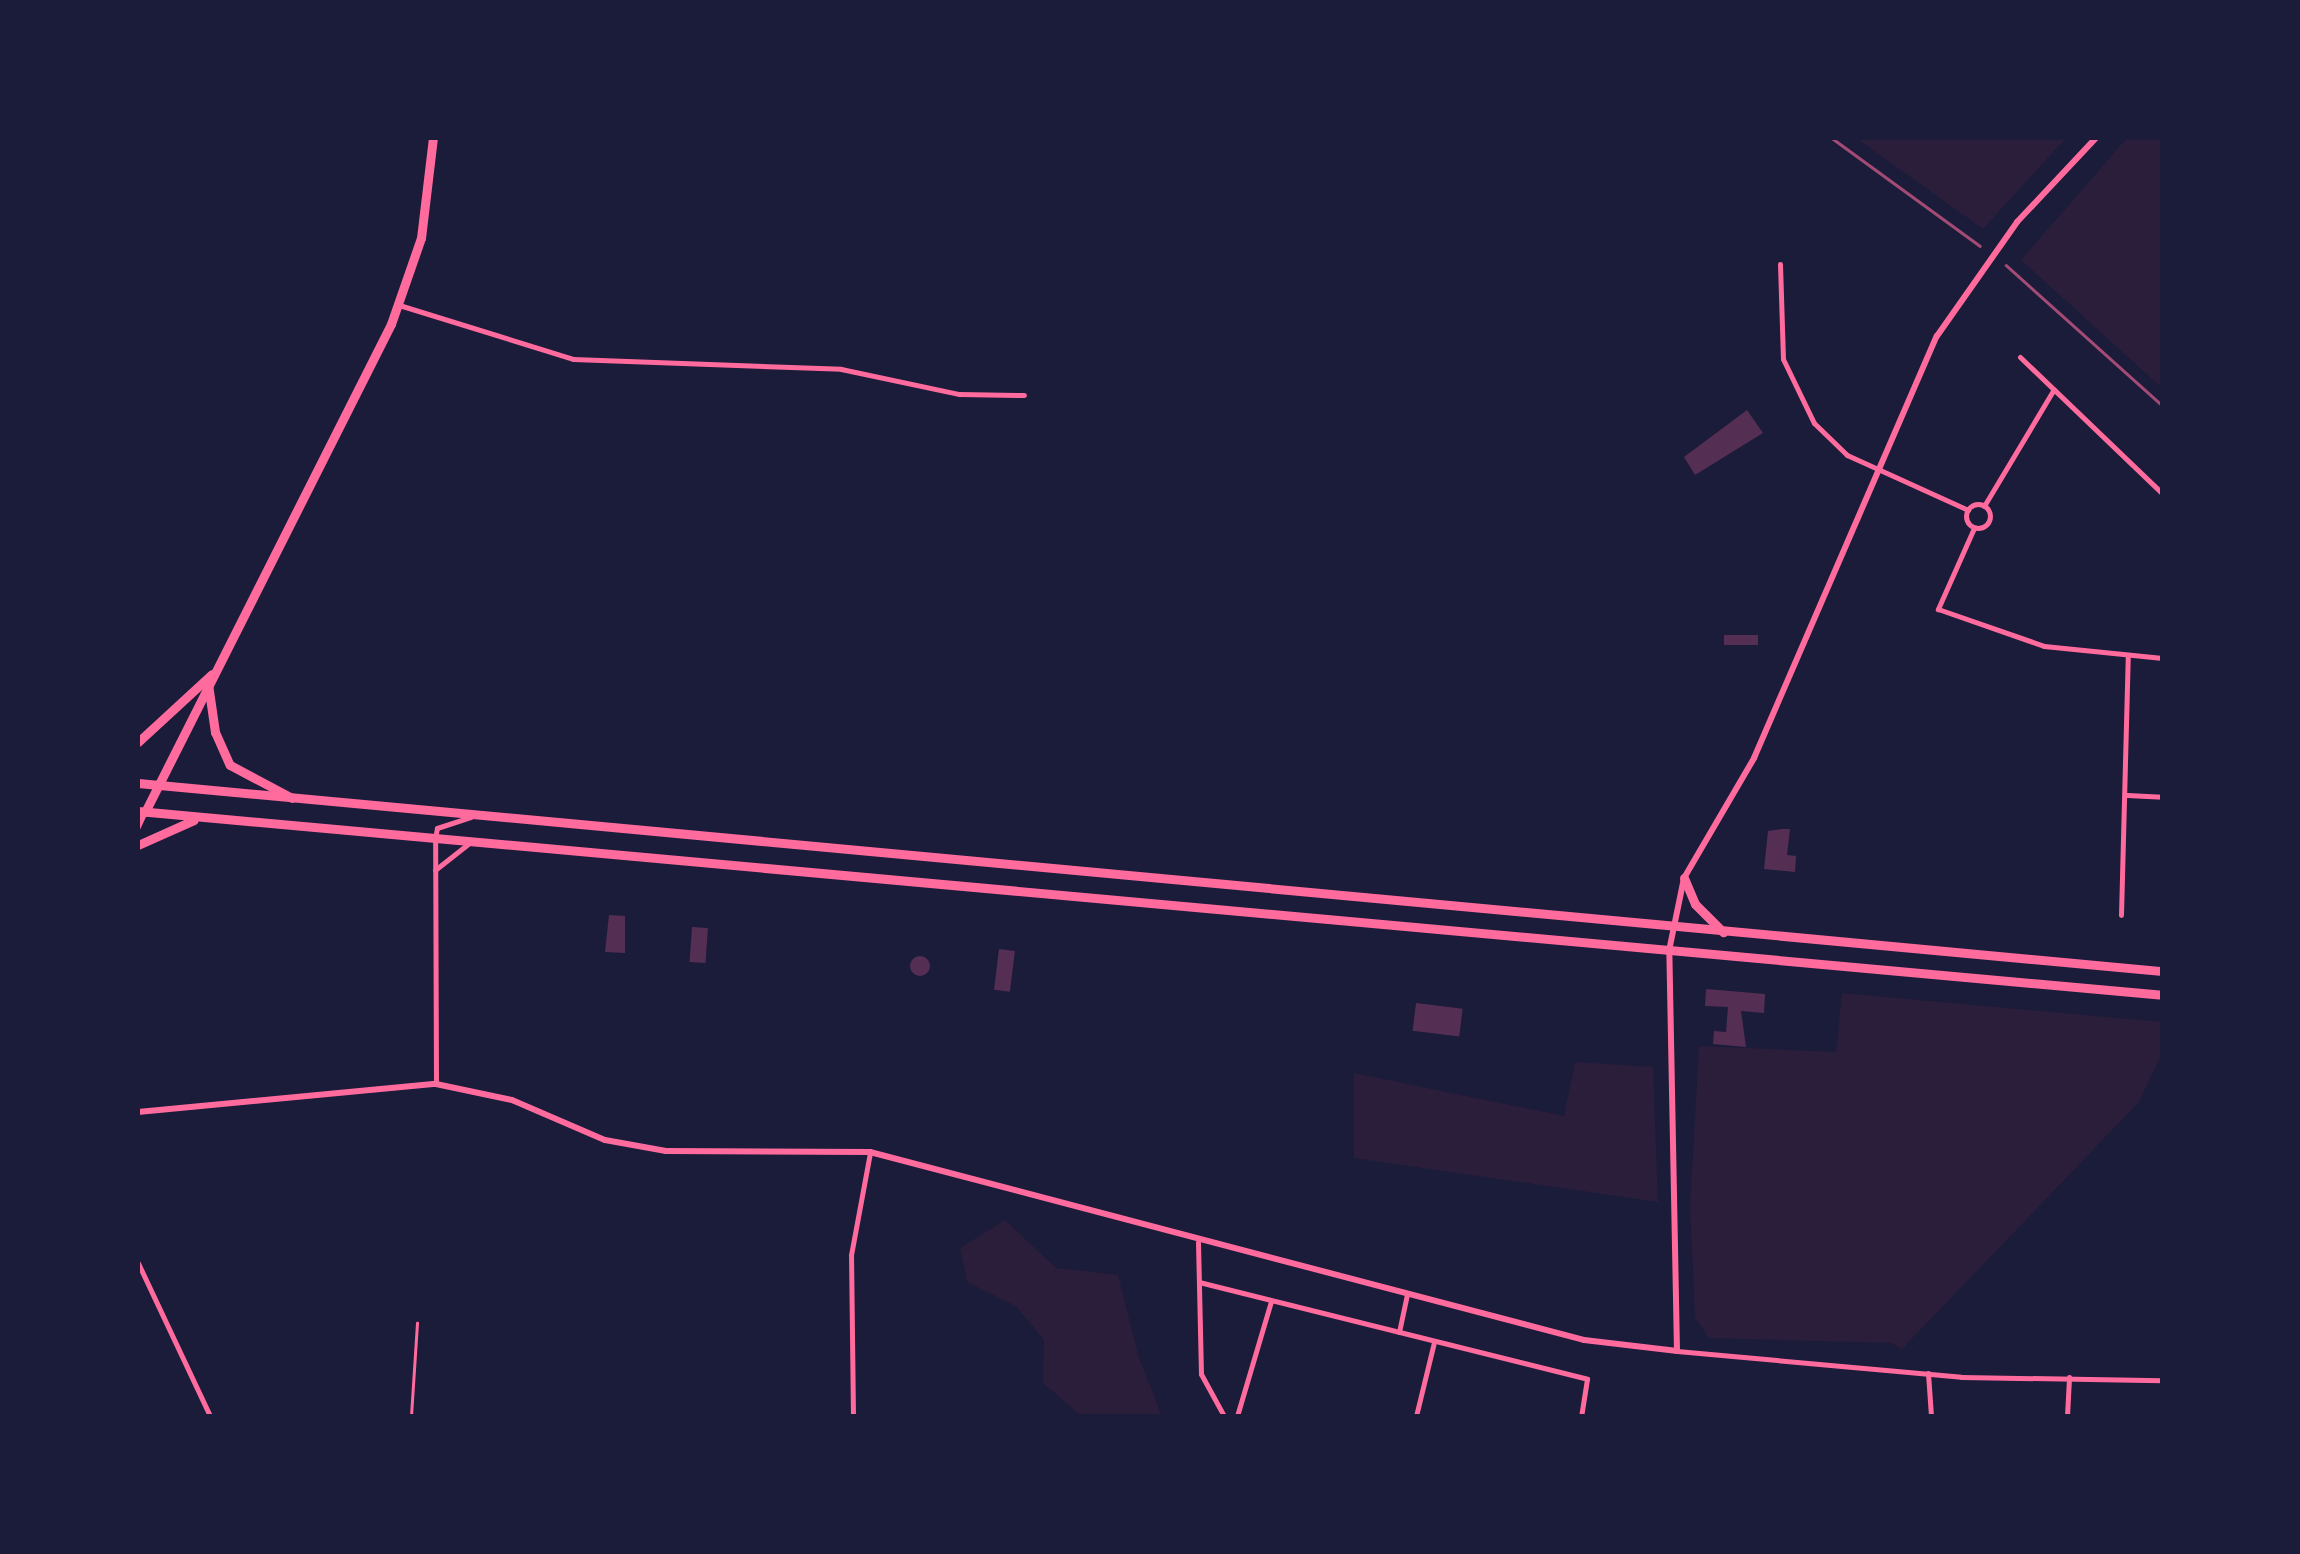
<!DOCTYPE html>
<style>
body{margin:0}
#map{position:relative;width:2300px;height:1554px;overflow:hidden;background:#1b1b3a;font-family:Mulish,sans-serif}
div>[style]{position:absolute}
.green>*{inset:0;background:#2a1e3b}
.building>*{inset:0;background:#542f53;transform-origin:0 0}
.round{border-radius:50%}
.path>*{height:2.5px;margin:-1.25px;padding:0 1.25px;transform-origin:1.25px;border-radius:1.25px;background:#ff6b9d}
.minor>*{height:5px;margin:-2.5px;padding:0 2.5px;transform-origin:2.5px;border-radius:2.5px;background:#ff6b9d}
.minor>.ring{margin:-2.5px;padding:0;box-sizing:content-box;background:none;border:5px solid #ff6b9d;border-radius:50%}
.tertiary>*{height:6px;margin:-3px;padding:0 3px;transform-origin:3px;border-radius:3px;background:#ff6b9d}
.primary>*{height:9px;margin:-4.5px;padding:0 4.5px;transform-origin:4.5px;border-radius:4.5px;background:#ff6b9d}
.trunk>*{height:9px;margin:-4.5px;padding:0 4.5px;transform-origin:4.5px;border-radius:4.5px;background:#ff6b9d}
.rail>*{height:2.5px;margin:-1.25px;padding:0 1.25px;transform-origin:1.25px;border-radius:1.25px;background:#a44b75}
span{translate:-50% -50%;white-space:nowrap;text-align:center;line-height:1.15;-webkit-text-stroke:9px #1b1b3a;paint-order:stroke}
.frame{position:absolute;inset:0;border:140px solid #1b1b3a;pointer-events:none}
</style>
<div id="map">
<div class="green">
<i style="clip-path:polygon(1856px 138px,2066px 138px,1983px 229px)"></i>
<i style="clip-path:polygon(2127px 138px,2162px 138px,2162px 388px,2021px 260px)"></i>
<i style="clip-path:polygon(1842px 993px,2162px 1022px,2162px 1053px,2139px 1102px,1902px 1349px,1891px 1343px,1709px 1338px,1695px 1317px,1690px 1206px,1699px 1046px,1836px 1052px)"></i>
<i style="clip-path:polygon(1575px 1062px,1653px 1067px,1658px 1202px,1354px 1158px,1354px 1073px,1564px 1116px)"></i>
<i style="clip-path:polygon(1005px 1220px,1056px 1268px,1118px 1275px,1139px 1358px,1162px 1416px,1081px 1416px,1043px 1383px,1044px 1340px,1016px 1306px,967px 1282px,965px 1271px,960px 1248px)"></i>
</div>
<div class="building">
<i style="clip-path:polygon(1747px 410px,1763px 433px,1695px 475px,1684px 457px)"></i>
<i style="left:1724px;top:635px;width:34px;height:10px"></i>
<i style="clip-path:polygon(1782px 829px,1790px 829px,1787px 855px,1796px 856px,1795px 872px,1764px 869px,1768px 831px)"></i>
<i style="clip-path:polygon(609px 915px,625px 916px,625px 953px,605px 952px)"></i>
<i style="left:692px;top:927px;width:16px;height:35px;rotate:4deg"></i>
<i style="left:999px;top:949px;width:16px;height:41px;rotate:7deg"></i>
<i class="round" style="left:910px;top:956px;width:20px;height:20px"></i>
<i style="clip-path:polygon(1706px 989px,1765px 994px,1764px 1013px,1741px 1011px,1746px 1047px,1713px 1044px,1714px 1031px,1726px 1032px,1728px 1007px,1705px 1006px)"></i>
<i style="left:1416px;top:1003px;width:47px;height:28px;rotate:7deg"></i>
</div>
<div class="path">
<i style="left:411px;top:1416px;width:93px;rotate:-86.3deg"></i>
</div>
<div class="minor">
<i style="left:1780px;top:264px;width:95px;rotate:88.2deg"></i>
<i style="left:1783px;top:359px;width:71px;rotate:64.2deg"></i>
<i style="left:1814px;top:423px;width:46px;rotate:44.1deg"></i>
<i style="left:1847px;top:455px;width:133px;rotate:24.4deg"></i>
<i style="left:399px;top:305px;width:182px;rotate:17.2deg"></i>
<i style="left:573px;top:359px;width:268px;rotate:2.1deg"></i>
<i style="left:841px;top:369px;width:121px;rotate:12deg"></i>
<i style="left:959px;top:394px;width:65px;rotate:0.9deg"></i>
<i style="left:2020px;top:357px;width:197px;rotate:43.8deg"></i>
<i class="ring" style="left:1966px;top:504px;width:19px;height:19px"></i>
<i style="left:1984px;top:506px;width:136px;rotate:-59.1deg"></i>
<i style="left:1974px;top:528px;width:89px;rotate:114deg"></i>
<i style="left:1938px;top:609px;width:112px;rotate:19.2deg"></i>
<i style="left:2044px;top:646px;width:119px;rotate:5.8deg"></i>
<i style="left:2127px;top:795px;width:35px;rotate:3deg"></i>
<i style="left:435px;top:870px;width:42px;rotate:-38.2deg"></i>
<i style="left:2121px;top:915px;width:259px;rotate:-88.5deg"></i>
<i style="left:436px;top:1084px;width:245px;rotate:-90.2deg"></i>
<i style="left:435px;top:839px;width:11px;rotate:-80deg"></i>
<i style="left:437px;top:828px;width:35px;rotate:-18deg"></i>
<i style="left:1198px;top:1242px;width:132px;rotate:88.7deg"></i>
<i style="left:1201px;top:1374px;width:48px;rotate:61.3deg"></i>
<i style="left:138px;top:1263px;width:169px;rotate:64.8deg"></i>
<i style="left:1199px;top:1282px;width:400px;rotate:14deg"></i>
<i style="left:1587px;top:1379px;width:37px;rotate:99deg"></i>
<i style="left:1399px;top:1332px;width:38px;rotate:-78deg"></i>
<i style="left:1677px;top:1351px;width:285px;rotate:5.2deg"></i>
<i style="left:1961px;top:1377px;width:201px;rotate:0.9deg"></i>
<i style="left:1928px;top:1373px;width:43px;rotate:86deg"></i>
<i style="left:853px;top:1416px;width:161px;rotate:-90.7deg"></i>
<i style="left:851px;top:1255px;width:105px;rotate:-79.5deg"></i>
<i style="left:1237px;top:1416px;width:120px;rotate:-73.5deg"></i>
<i style="left:1416px;top:1416px;width:76px;rotate:-76.3deg"></i>
<i style="left:2067px;top:1416px;width:39px;rotate:-87deg"></i>
</div>
<div class="tertiary">
<i style="left:138px;top:827px;width:17px;rotate:-65deg"></i>
<i style="left:138px;top:1112px;width:299px;rotate:-5.4deg"></i>
<i style="left:436px;top:1084px;width:78px;rotate:11.9deg"></i>
<i style="left:512px;top:1100px;width:101px;rotate:23.3deg"></i>
<i style="left:605px;top:1140px;width:62px;rotate:10.2deg"></i>
<i style="left:666px;top:1151px;width:204px;rotate:0.3deg"></i>
<i style="left:870px;top:1152px;width:738px;rotate:14.75deg"></i>
<i style="left:1584px;top:1340px;width:94px;rotate:6.7deg"></i>
<i style="left:1677px;top:1351px;width:400px;rotate:-91.1deg"></i>
<i style="left:1669px;top:951px;width:75px;rotate:-78.4deg"></i>
<i style="left:1684px;top:878px;width:139px;rotate:-59.7deg"></i>
<i style="left:1754px;top:758px;width:460px;rotate:-66.6deg"></i>
<i style="left:1937px;top:336px;width:139px;rotate:-54.9deg"></i>
<i style="left:2017px;top:222px;width:115px;rotate:-46.8deg"></i>
</div>
<div class="primary">
<i style="left:145px;top:812px;width:546px;rotate:-63.25deg"></i>
<i style="left:391px;top:324px;width:91px;rotate:-70.8deg"></i>
<i style="left:421px;top:238px;width:101px;rotate:-83.2deg"></i>
</div>
<div class="trunk">
<i style="left:208px;top:684px;width:49px;rotate:81.7deg"></i>
<i style="left:215px;top:732px;width:36px;rotate:66deg"></i>
<i style="left:230px;top:765px;width:70px;rotate:28deg"></i>
<i style="left:138px;top:742px;width:100px;rotate:-42.6deg"></i>
<i style="left:138px;top:783px;width:2033px;rotate:5.31deg"></i>
<i style="left:138px;top:811px;width:2032px;rotate:5.19deg"></i>
<i style="left:138px;top:845px;width:61px;rotate:-24.1deg"></i>
<i style="left:1684px;top:878px;width:28px;rotate:67deg"></i>
<i style="left:1695px;top:904px;width:40px;rotate:45deg"></i>
</div>
<div class="rail">
<i style="left:1832px;top:138px;width:183px;rotate:36.1deg"></i>
<i style="left:2006px;top:265px;width:210px;rotate:41.9deg"></i>
</div>
<div class="frame"></div>
</div>
